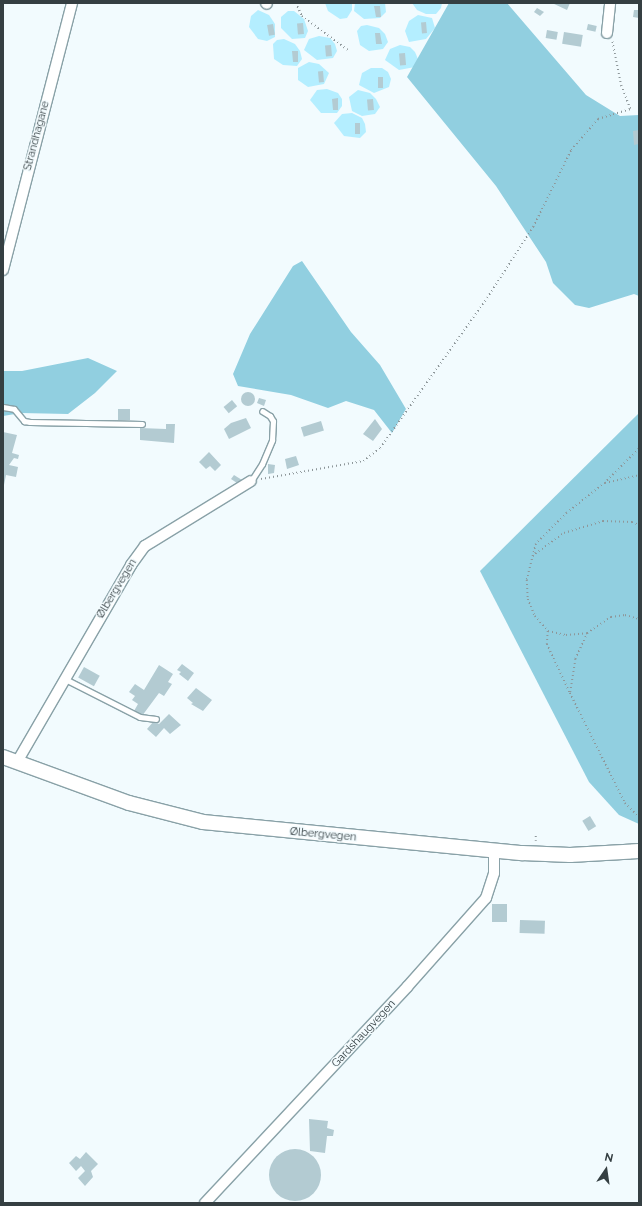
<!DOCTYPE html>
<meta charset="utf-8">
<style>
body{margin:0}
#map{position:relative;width:642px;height:1206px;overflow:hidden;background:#f2fbfe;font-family:Raleway,sans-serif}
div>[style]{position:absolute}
.green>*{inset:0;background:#b4eeff}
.forest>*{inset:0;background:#91cfe0}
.building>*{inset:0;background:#b3cbd2;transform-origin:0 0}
.round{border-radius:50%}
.path>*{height:1.5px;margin-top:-0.75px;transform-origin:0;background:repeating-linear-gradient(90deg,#8e979a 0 1px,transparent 0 4px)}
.roads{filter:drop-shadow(1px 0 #89a1a7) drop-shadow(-1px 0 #89a1a7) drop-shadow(0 1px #89a1a7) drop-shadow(0 -1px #89a1a7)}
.lane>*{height:5px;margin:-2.5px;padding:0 2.5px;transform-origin:2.5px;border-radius:2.5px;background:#fff}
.street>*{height:10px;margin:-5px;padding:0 5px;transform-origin:5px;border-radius:5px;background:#fff}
.secondary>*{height:14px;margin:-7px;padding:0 7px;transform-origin:7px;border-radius:7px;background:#fff}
span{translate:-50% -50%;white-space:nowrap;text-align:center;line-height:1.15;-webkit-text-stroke:3px #f2fbfe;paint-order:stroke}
.street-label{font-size:11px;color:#353f42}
.frame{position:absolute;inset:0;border:4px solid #353f42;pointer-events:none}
.north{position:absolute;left:586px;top:1150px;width:40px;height:40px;-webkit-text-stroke:3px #f2fbfe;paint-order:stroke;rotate:13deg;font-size:11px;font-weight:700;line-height:16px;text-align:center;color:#353f42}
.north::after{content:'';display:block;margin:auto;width:14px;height:18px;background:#353f42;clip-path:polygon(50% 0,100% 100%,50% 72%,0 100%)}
</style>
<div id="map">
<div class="green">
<i style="clip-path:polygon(325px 3px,352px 3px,352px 10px,347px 18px,340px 19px,328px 11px)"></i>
<i style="clip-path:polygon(355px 3px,385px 3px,386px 12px,380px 18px,364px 19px,354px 11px)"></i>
<i style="clip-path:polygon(412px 3px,442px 3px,441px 8px,436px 14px,426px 14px,417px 10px)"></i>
<i style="clip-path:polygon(258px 10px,269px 15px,275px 24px,275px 37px,267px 41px,258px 39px,249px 27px,251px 16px)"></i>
<i style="clip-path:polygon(288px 11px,294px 11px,304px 19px,308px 31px,305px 38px,292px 39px,281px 28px,281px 17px)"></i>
<i style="clip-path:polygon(418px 15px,432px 18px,435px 28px,426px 39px,409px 42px,405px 31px,409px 21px)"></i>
<i style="clip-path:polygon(367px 25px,379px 28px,385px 34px,388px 42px,383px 49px,369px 51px,360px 45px,357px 31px,361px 26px)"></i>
<i style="clip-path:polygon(319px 36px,330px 38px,335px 44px,337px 51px,333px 58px,317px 60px,304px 50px,309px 39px)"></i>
<i style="clip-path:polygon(284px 39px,295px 44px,300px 51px,302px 59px,297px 66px,283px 65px,274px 59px,273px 44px,277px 40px)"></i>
<i style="clip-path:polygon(400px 45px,410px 47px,415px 52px,418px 59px,415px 67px,399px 70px,385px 60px,390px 49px)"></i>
<i style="clip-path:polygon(309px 62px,319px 64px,329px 73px,324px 84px,308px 87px,298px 80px,298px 68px)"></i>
<i style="clip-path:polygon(371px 68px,382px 68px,388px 72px,391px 79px,389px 87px,374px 93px,359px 85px,362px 73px)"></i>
<i style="clip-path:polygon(327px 89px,338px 93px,342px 99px,342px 106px,337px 113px,321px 113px,310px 100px,317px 90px)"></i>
<i style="clip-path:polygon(358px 90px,370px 93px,376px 99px,380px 107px,375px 114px,362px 116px,352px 111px,349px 97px)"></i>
<i style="clip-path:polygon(352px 113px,362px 118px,365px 124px,366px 132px,360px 138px,344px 136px,334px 123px,342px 114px)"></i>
</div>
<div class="forest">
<i style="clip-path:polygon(449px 3px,507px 3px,586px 95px,620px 116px,639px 115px,639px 296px,634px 294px,589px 308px,575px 305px,553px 283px,546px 262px,496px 186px,407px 77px)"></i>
<i style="clip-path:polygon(302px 261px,351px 332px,380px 365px,406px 409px,392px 433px,374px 410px,346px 401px,328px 408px,291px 395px,238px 386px,233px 374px,250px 334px,293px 266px)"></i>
<i style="clip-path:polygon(88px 358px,117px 371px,95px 393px,68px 414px,21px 413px,3px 416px,3px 371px,22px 371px)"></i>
<i style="clip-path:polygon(639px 413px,639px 824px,619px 815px,589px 782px,480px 571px)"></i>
</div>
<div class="building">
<i style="clip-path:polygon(552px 3px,570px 3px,567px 10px)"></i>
<i style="clip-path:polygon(374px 6px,380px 6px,381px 17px,376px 17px)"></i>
<i style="clip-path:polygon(537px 8px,544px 12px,540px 16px,534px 12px)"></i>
<i style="clip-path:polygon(634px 10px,639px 10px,639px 18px,633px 17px)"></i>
<i style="left:426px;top:22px;width:11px;height:5px;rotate:85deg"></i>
<i style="left:303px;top:23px;width:11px;height:6px;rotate:85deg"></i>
<i style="left:273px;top:24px;width:11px;height:6px;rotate:80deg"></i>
<i style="left:588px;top:24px;width:9px;height:6px;rotate:13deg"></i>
<i style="left:547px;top:30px;width:11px;height:8px;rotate:10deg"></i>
<i style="left:564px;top:32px;width:19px;height:12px;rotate:9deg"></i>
<i style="clip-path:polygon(375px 33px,380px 33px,382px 44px,376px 44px)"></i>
<i style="left:331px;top:45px;width:11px;height:6px;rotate:85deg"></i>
<i style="clip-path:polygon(292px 51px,298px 51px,298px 62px,293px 62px)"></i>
<i style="left:405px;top:53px;width:12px;height:6px;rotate:85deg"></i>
<i style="left:323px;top:71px;width:11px;height:5px;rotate:85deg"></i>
<i style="left:378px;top:77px;width:5px;height:11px"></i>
<i style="clip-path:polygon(338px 98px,338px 110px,333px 110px,332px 99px)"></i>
<i style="left:373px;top:99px;width:11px;height:6px;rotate:85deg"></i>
<i style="left:355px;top:123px;width:5px;height:11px"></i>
<i style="clip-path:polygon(639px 130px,639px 144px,634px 145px,633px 131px)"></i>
<i class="round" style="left:241px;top:392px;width:14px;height:14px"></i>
<i style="clip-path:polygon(259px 398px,266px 400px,264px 406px,257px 403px)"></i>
<i style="left:232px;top:400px;width:8px;height:11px;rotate:50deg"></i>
<i style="left:118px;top:409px;width:12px;height:11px"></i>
<i style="clip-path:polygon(246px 418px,251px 428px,229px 439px,224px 429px,231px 423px)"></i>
<i style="clip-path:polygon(375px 419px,382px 429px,373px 441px,363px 434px)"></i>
<i style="left:321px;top:421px;width:10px;height:21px;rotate:73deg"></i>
<i style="clip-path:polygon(166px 424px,175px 424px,174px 443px,140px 440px,140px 428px,166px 429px)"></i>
<i style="clip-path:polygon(3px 432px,17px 435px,12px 453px,19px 455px,18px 459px,14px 458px,9px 465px,18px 467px,16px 477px,6px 475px,4px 485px)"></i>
<i style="clip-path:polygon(209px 452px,221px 465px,215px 471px,210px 466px,206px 469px,199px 462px)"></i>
<i style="clip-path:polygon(296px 456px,299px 465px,287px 469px,285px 459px)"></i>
<i style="clip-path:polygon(268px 464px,275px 465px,274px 473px,268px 474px)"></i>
<i style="clip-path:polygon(234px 475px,242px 480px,237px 483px,231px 479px)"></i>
<i style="clip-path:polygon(182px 664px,194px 673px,188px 681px,179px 674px,181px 672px,177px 670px)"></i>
<i style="clip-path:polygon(159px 665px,173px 674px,168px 682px,172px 684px,164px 696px,159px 693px,142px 716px,134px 711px,138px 704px,132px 700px,135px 696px,129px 692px,135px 684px,144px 690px)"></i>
<i style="left:84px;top:667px;width:18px;height:12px;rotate:29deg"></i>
<i style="clip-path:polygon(196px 688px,212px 700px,203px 711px,191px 704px,193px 703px,187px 698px)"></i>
<i style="clip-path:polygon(169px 714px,181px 725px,170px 734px,164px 728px,156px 737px,147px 729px,154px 721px,159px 724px)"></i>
<i style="left:590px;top:816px;width:12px;height:9px;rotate:59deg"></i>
<i style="left:492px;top:904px;width:15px;height:18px"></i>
<i style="left:520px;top:920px;width:25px;height:13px;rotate:2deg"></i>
<i style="clip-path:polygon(309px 1119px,328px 1121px,327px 1128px,334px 1130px,333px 1136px,327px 1136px,325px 1153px,310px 1151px)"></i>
<i class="round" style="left:269px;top:1149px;width:52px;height:52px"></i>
<i style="clip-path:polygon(86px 1152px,98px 1164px,91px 1171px,93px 1177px,85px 1186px,78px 1178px,85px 1171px,81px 1166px,76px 1171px,69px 1163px,76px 1156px,80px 1159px)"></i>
</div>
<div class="path">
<i style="left:296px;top:3px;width:14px;rotate:65deg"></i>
<i style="left:302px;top:16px;width:57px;rotate:36.5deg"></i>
<i style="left:639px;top:449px;width:48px;rotate:135deg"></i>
<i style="left:605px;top:483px;width:48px;rotate:141.7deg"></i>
<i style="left:567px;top:513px;width:44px;rotate:135deg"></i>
<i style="left:536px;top:544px;width:37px;rotate:104deg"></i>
<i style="left:527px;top:580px;width:19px;rotate:87deg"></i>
<i style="left:528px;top:599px;width:18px;rotate:68deg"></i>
<i style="left:535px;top:616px;width:20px;rotate:49deg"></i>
<i style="left:548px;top:631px;width:18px;rotate:13deg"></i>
<i style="left:566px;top:635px;width:21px;rotate:-5deg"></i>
<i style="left:587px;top:633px;width:29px;rotate:-34deg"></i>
<i style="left:611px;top:617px;width:14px;rotate:-8deg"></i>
<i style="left:625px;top:615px;width:15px;rotate:16deg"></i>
<i style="left:261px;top:479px;width:104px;rotate:-10deg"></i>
<i style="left:363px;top:461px;width:21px;rotate:-37deg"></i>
<i style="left:380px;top:448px;width:184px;rotate:-54.5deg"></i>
<i style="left:487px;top:298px;width:85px;rotate:-57.1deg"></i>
<i style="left:533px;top:227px;width:86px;rotate:-63.7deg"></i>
<i style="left:571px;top:150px;width:41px;rotate:-48.9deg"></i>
<i style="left:598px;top:119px;width:34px;rotate:-17deg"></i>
<i style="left:630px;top:109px;width:25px;rotate:-111deg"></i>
<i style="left:621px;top:86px;width:46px;rotate:-101.3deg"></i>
<i style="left:605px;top:483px;width:35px;rotate:-13deg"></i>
<i style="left:532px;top:556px;width:39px;rotate:-36deg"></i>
<i style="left:564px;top:533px;width:41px;rotate:-17.1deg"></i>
<i style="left:603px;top:521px;width:29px;rotate:2deg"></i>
<i style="left:632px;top:522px;width:8px;rotate:23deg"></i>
<i style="left:548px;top:631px;width:13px;rotate:94deg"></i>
<i style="left:547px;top:644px;width:54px;rotate:64.9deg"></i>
<i style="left:570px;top:693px;width:123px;rotate:63.4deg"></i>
<i style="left:625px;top:803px;width:20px;rotate:45deg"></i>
<i style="left:570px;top:692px;width:33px;rotate:-81deg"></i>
<i style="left:575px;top:659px;width:29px;rotate:-65deg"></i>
<i style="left:536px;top:836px;width:5px;rotate:90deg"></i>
</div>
<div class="roads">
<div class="lane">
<i style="left:3px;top:407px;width:11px;rotate:10deg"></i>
<i style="left:14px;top:409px;width:16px;rotate:50deg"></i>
<i style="left:24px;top:421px;width:6px;rotate:9deg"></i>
<i style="left:30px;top:422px;width:112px;rotate:1deg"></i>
<i style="left:251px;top:481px;width:20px;rotate:-57deg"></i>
<i style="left:262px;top:464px;width:26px;rotate:-67deg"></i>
<i style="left:272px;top:440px;width:19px;rotate:-87deg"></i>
<i style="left:273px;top:421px;width:6px;rotate:-121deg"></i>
<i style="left:270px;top:416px;width:9px;rotate:-148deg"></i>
<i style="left:65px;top:679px;width:84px;rotate:26.9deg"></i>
<i style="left:140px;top:717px;width:16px;rotate:7deg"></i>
</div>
<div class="street">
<i style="left:266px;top:3px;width:1px;rotate:45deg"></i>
<i style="left:607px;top:33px;width:30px;rotate:-84deg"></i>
<i style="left:3px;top:270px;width:276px;rotate:-75.5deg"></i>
<i style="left:17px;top:762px;width:228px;rotate:-59.9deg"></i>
<i style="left:131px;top:565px;width:24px;rotate:-54deg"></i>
<i style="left:145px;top:546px;width:124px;rotate:-31.5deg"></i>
<i style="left:205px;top:1203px;width:296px;rotate:-46.9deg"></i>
<i style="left:407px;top:987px;width:119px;rotate:-48.4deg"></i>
<i style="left:486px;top:898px;width:26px;rotate:-72deg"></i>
<i style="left:494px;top:873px;width:22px;rotate:-90deg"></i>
</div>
<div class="secondary">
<i style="left:3px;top:757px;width:134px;rotate:20.1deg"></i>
<i style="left:129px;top:803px;width:76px;rotate:14.4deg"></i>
<i style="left:203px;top:822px;width:321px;rotate:5.6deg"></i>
<i style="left:522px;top:853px;width:48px;rotate:2.4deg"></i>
<i style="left:570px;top:855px;width:69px;rotate:-3.3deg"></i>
</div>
</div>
<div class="street-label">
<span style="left:37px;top:136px;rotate:-75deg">Strandhagane</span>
<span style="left:117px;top:589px;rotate:-59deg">Ølbergvegen</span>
<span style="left:323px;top:835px;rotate:5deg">Ølbergvegen</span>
<span style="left:364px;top:1034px;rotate:-47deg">Gardshaugvegen</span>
</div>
<div class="frame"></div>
<div class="north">N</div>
</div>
